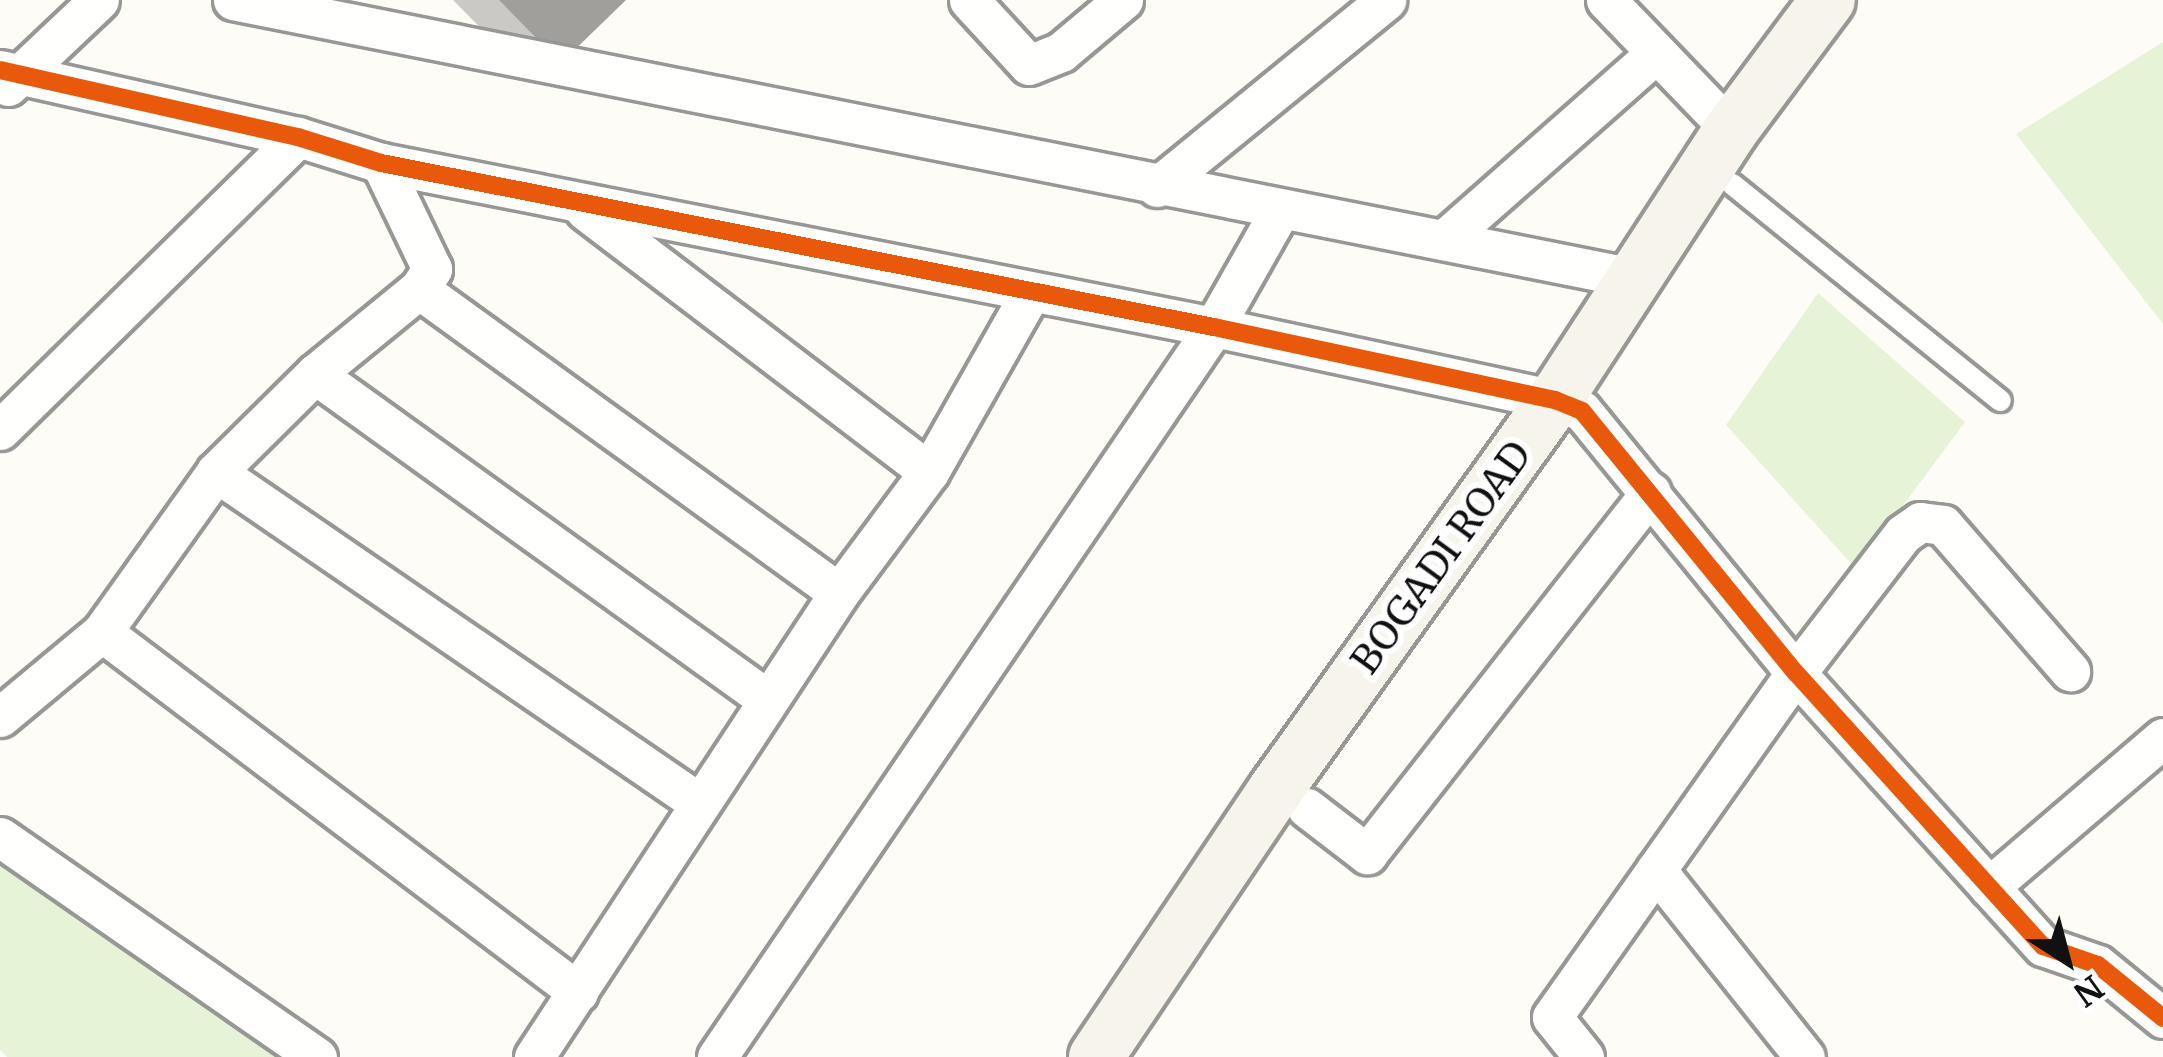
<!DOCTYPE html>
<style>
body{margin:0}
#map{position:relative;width:2163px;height:1057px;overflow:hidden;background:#fdfcf7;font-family:Merriweather,serif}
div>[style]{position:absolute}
.green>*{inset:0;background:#e7f3d7}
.shadow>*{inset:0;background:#0003}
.building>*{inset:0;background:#a19f9c}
.roads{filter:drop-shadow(3px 0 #979795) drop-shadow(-3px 0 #979795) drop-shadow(0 3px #979795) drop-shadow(0 -3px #979795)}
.lane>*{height:21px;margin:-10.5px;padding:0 10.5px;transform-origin:10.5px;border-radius:10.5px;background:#fffffe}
.street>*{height:39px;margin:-19.5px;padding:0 19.5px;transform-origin:19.5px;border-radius:19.5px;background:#fffffe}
.secondary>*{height:54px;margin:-27px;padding:0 27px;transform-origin:27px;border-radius:27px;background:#f6f4eb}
.cycleway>*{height:18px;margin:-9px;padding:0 9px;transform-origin:9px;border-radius:9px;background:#e8590c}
span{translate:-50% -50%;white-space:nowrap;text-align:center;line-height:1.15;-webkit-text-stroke:12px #fff;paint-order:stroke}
.street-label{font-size:39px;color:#111}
.north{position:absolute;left:2007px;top:901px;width:120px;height:120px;-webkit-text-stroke:9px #fff;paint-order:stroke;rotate:144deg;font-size:33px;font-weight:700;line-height:48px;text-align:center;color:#111}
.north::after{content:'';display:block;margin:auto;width:42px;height:54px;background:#111;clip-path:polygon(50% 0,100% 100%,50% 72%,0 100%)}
</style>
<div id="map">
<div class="green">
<i style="clip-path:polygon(2163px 42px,2163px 324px,2016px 134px)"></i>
<i style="clip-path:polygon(1818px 293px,1965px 422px,1856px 569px,1726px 425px)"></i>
<i style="clip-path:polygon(0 856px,277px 1057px,7px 1057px,0 1050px)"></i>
</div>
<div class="shadow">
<i style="clip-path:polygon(453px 0,622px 0,536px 84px)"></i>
</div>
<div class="building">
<i style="clip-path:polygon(499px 0,626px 0,561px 63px)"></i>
</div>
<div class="roads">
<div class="lane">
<i style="left:1732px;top:184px;width:344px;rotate:38.9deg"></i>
</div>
<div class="street">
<i style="left:233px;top:0;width:1427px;rotate:11.23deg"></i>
<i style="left:969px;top:0;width:88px;rotate:47.3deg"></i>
<i style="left:1029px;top:65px;width:35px;rotate:-22deg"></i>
<i style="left:1061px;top:52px;width:81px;rotate:-40deg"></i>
<i style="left:1606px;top:0;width:180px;rotate:46.1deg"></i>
<i style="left:0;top:70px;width:305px;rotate:12.7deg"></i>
<i style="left:298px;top:137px;width:87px;rotate:17.4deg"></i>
<i style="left:381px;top:163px;width:849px;rotate:11.14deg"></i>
<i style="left:1214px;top:327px;width:349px;rotate:12.1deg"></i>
<i style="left:1555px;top:400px;width:29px;rotate:22deg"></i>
<i style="left:1582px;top:411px;width:338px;rotate:50.8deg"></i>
<i style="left:1796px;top:673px;width:368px;rotate:47.9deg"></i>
<i style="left:2043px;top:946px;width:58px;rotate:19.1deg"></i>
<i style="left:2098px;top:965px;width:84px;rotate:39.2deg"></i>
<i style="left:8px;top:86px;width:125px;rotate:-43.4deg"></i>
<i style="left:1157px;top:187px;width:296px;rotate:-39.2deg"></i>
<i style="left:585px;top:210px;width:432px;rotate:37.3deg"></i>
<i style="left:1444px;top:240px;width:283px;rotate:-41.4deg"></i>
<i style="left:419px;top:289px;width:518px;rotate:35.9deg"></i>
<i style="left:315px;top:374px;width:558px;rotate:35.74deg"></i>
<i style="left:0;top:430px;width:418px;rotate:-44.5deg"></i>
<i style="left:216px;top:472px;width:586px;rotate:34.42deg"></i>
<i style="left:102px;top:632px;width:597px;rotate:37.1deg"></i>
<i style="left:0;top:717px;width:133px;rotate:-39.8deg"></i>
<i style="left:102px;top:632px;width:196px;rotate:-54.5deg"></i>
<i style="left:216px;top:472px;width:139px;rotate:-44.7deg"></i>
<i style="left:315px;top:374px;width:134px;rotate:-39.3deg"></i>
<i style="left:419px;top:289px;width:24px;rotate:-57deg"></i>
<i style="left:432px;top:269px;width:118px;rotate:-115.7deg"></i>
<i style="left:1307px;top:808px;width:76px;rotate:37.5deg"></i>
<i style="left:1367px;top:854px;width:460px;rotate:-51.9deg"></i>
<i style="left:0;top:837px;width:386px;rotate:34.8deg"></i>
<i style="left:1656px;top:870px;width:239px;rotate:51.5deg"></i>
<i style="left:1989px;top:887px;width:229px;rotate:-40.6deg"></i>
<i style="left:534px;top:1057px;width:555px;rotate:-56.68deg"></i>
<i style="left:839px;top:593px;width:151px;rotate:-53.4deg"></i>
<i style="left:929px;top:472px;width:207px;rotate:-60.5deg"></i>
<i style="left:717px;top:1057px;width:883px;rotate:-55.75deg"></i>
<i style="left:1214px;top:327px;width:132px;rotate:-60.5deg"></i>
<i style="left:1584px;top:1057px;width:51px;rotate:-128.7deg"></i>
<i style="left:1552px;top:1017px;width:422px;rotate:-54.7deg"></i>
<i style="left:1796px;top:673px;width:175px;rotate:-52.4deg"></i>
<i style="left:1903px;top:534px;width:21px;rotate:-35deg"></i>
<i style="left:1920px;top:522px;width:23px;rotate:7deg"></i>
<i style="left:1943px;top:525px;width:194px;rotate:49deg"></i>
</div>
<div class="secondary">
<i style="left:1096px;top:1057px;width:323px;rotate:-56.1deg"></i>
<i style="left:1276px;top:789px;width:479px;rotate:-54.4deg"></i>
<i style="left:1555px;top:400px;width:322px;rotate:-56.9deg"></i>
<i style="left:1731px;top:130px;width:162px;rotate:-53.3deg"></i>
</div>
</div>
<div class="cycleway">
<i style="left:0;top:70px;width:305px;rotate:12.7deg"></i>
<i style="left:298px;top:137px;width:87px;rotate:17.4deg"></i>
<i style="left:381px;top:163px;width:849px;rotate:11.14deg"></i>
<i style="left:1214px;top:327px;width:349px;rotate:12.1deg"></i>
<i style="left:1555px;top:400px;width:29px;rotate:22deg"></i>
<i style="left:1582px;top:411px;width:338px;rotate:50.8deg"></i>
<i style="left:1796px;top:673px;width:368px;rotate:47.9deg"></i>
<i style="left:2043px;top:946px;width:58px;rotate:19.1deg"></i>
<i style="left:2098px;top:965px;width:84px;rotate:39.2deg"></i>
</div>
<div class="street-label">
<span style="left:1442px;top:558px;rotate:-54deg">BOGADI ROAD</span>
</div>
<div class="north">N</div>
</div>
